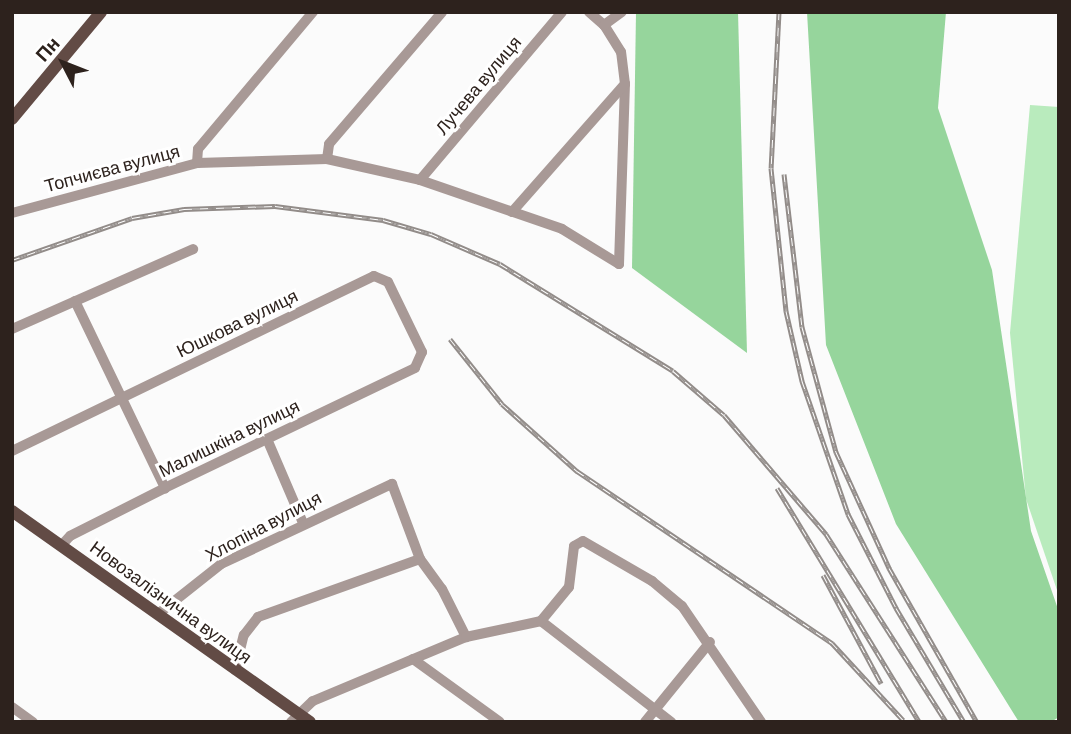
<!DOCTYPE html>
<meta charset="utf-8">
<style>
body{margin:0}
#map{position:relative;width:1071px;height:734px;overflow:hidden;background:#fbfbfb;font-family:Barlow,sans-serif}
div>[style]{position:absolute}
.green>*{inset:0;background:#b9ebbd}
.forest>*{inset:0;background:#96d59c}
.minor>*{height:10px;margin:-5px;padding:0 5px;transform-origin:5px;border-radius:5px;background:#a89996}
.major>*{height:12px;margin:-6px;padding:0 6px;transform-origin:6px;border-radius:6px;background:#624b45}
.rail>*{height:5px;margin-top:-2.5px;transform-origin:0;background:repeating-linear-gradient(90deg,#fff 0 8px,#928c89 0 16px);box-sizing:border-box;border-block:2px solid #928c89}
span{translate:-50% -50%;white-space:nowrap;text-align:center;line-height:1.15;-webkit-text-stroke:6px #fff;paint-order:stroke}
.street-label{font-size:18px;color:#2d221d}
.frame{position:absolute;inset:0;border:14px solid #2d221d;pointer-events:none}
.north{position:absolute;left:28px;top:28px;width:70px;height:70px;-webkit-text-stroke:5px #fff;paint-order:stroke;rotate:312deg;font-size:19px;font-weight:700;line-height:28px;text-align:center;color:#2d221d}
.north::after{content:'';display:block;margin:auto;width:24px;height:32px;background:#2d221d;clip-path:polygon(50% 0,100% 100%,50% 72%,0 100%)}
</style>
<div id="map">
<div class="green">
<i style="clip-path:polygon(1030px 105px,1059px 107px,1059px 596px,1026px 499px,1010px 333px)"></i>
</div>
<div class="forest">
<i style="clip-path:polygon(636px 12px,738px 12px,747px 353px,632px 268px)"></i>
<i style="clip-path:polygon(807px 12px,946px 12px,938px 108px,992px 270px,1031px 531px,1059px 612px,1059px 717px,1051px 722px,1019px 722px,896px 524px,826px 345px)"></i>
</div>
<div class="minor">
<i style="left:589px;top:12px;width:20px;rotate:41deg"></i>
<i style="left:327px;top:159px;width:15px;rotate:-82deg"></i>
<i style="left:329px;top:144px;width:174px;rotate:-49.4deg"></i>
<i style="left:197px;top:163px;width:130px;rotate:-1.8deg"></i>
<i style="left:327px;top:159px;width:95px;rotate:12.7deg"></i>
<i style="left:420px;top:180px;width:150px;rotate:19deg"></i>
<i style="left:562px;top:229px;width:67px;rotate:31.6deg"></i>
<i style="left:619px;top:264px;width:180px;rotate:-88.1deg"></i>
<i style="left:625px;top:84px;width:32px;rotate:-97deg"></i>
<i style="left:621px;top:52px;width:32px;rotate:-122deg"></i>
<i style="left:604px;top:25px;width:22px;rotate:-36deg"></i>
<i style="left:420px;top:180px;width:220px;rotate:-49.8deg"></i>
<i style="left:512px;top:212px;width:171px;rotate:-48.6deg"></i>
<i style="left:12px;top:213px;width:192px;rotate:-15.1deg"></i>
<i style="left:197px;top:163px;width:14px;rotate:-86deg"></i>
<i style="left:198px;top:149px;width:179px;rotate:-50deg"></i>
<i style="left:75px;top:301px;width:208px;rotate:64.3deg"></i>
<i style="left:12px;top:329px;width:198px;rotate:-23.8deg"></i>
<i style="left:267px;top:439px;width:91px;rotate:66.8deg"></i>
<i style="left:12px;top:451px;width:402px;rotate:-25.8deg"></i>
<i style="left:374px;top:276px;width:15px;rotate:23deg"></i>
<i style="left:388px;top:282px;width:78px;rotate:64.1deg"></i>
<i style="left:422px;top:352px;width:17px;rotate:114deg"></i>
<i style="left:415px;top:368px;width:277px;rotate:154.4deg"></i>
<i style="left:165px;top:488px;width:106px;rotate:153.2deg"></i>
<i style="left:70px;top:536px;width:12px;rotate:132deg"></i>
<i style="left:158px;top:614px;width:80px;rotate:-38.4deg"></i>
<i style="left:221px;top:564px;width:189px;rotate:-25.1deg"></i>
<i style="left:392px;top:484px;width:80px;rotate:69.5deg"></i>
<i style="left:420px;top:559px;width:37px;rotate:54deg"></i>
<i style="left:442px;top:589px;width:54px;rotate:63.4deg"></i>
<i style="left:541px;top:621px;width:165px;rotate:37.8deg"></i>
<i style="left:413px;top:659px;width:107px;rotate:35.9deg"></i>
<i style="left:235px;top:670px;width:36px;rotate:-76deg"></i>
<i style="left:244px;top:635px;width:23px;rotate:-52deg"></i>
<i style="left:258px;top:617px;width:172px;rotate:-19.7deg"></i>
<i style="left:12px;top:707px;width:26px;rotate:36deg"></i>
<i style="left:291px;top:722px;width:30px;rotate:-44deg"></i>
<i style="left:313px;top:701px;width:166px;rotate:-22.7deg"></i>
<i style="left:466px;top:637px;width:77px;rotate:-12deg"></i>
<i style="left:541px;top:621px;width:44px;rotate:-50.5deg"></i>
<i style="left:569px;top:587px;width:41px;rotate:-83deg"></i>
<i style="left:574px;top:546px;width:10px;rotate:-29deg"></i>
<i style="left:583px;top:541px;width:80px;rotate:30.1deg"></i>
<i style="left:652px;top:581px;width:39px;rotate:40deg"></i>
<i style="left:682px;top:606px;width:140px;rotate:55.7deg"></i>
<i style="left:645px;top:722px;width:103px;rotate:-50.9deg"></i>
</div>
<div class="major">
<i style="left:12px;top:119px;width:139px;rotate:-50.2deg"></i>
<i style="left:12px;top:511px;width:365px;rotate:35.3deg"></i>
</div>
<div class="rail">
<i style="left:779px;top:12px;width:156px;rotate:92.9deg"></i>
<i style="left:771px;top:168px;width:144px;rotate:84deg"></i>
<i style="left:786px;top:311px;width:72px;rotate:77.1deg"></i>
<i style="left:802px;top:381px;width:141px;rotate:70.9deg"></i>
<i style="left:848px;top:514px;width:106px;rotate:62.9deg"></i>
<i style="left:896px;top:608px;width:133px;rotate:59.2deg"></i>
<i style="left:784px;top:174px;width:154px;rotate:83.3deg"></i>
<i style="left:802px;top:327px;width:130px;rotate:74.8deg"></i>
<i style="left:836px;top:452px;width:128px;rotate:65.4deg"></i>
<i style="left:889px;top:568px;width:177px;rotate:60.3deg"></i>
<i style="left:12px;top:260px;width:127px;rotate:-19.3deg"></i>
<i style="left:132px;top:218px;width:53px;rotate:-9.8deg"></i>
<i style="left:184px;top:209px;width:91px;rotate:-1.9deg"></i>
<i style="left:275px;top:206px;width:109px;rotate:7.4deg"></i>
<i style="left:383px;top:220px;width:50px;rotate:16.3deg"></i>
<i style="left:431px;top:234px;width:75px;rotate:23.5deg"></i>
<i style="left:500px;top:264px;width:203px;rotate:31.7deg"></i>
<i style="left:673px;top:371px;width:67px;rotate:40.8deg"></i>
<i style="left:724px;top:415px;width:157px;rotate:49.4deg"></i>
<i style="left:826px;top:534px;width:223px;rotate:57.4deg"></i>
<i style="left:450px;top:339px;width:83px;rotate:51.3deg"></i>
<i style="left:502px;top:404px;width:101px;rotate:41.8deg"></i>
<i style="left:577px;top:471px;width:308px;rotate:34deg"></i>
<i style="left:832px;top:643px;width:105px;rotate:47.3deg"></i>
<i style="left:777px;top:488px;width:274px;rotate:58.7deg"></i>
<i style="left:823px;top:575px;width:123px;rotate:61.8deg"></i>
</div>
<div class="street-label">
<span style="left:478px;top:85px;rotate:-50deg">Лучева вулиця</span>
<span style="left:112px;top:168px;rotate:-15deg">Топчиєва вулиця</span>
<span style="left:237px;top:323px;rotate:-26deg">Юшкова вулиця</span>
<span style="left:229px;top:438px;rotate:-26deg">Малишкіна вулиця</span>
<span style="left:263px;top:526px;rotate:-28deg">Хлопіна вулиця</span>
<span style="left:171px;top:602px;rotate:36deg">Новозалізнична вулиця</span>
</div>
<div class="frame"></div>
<div class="north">Пн</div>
</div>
